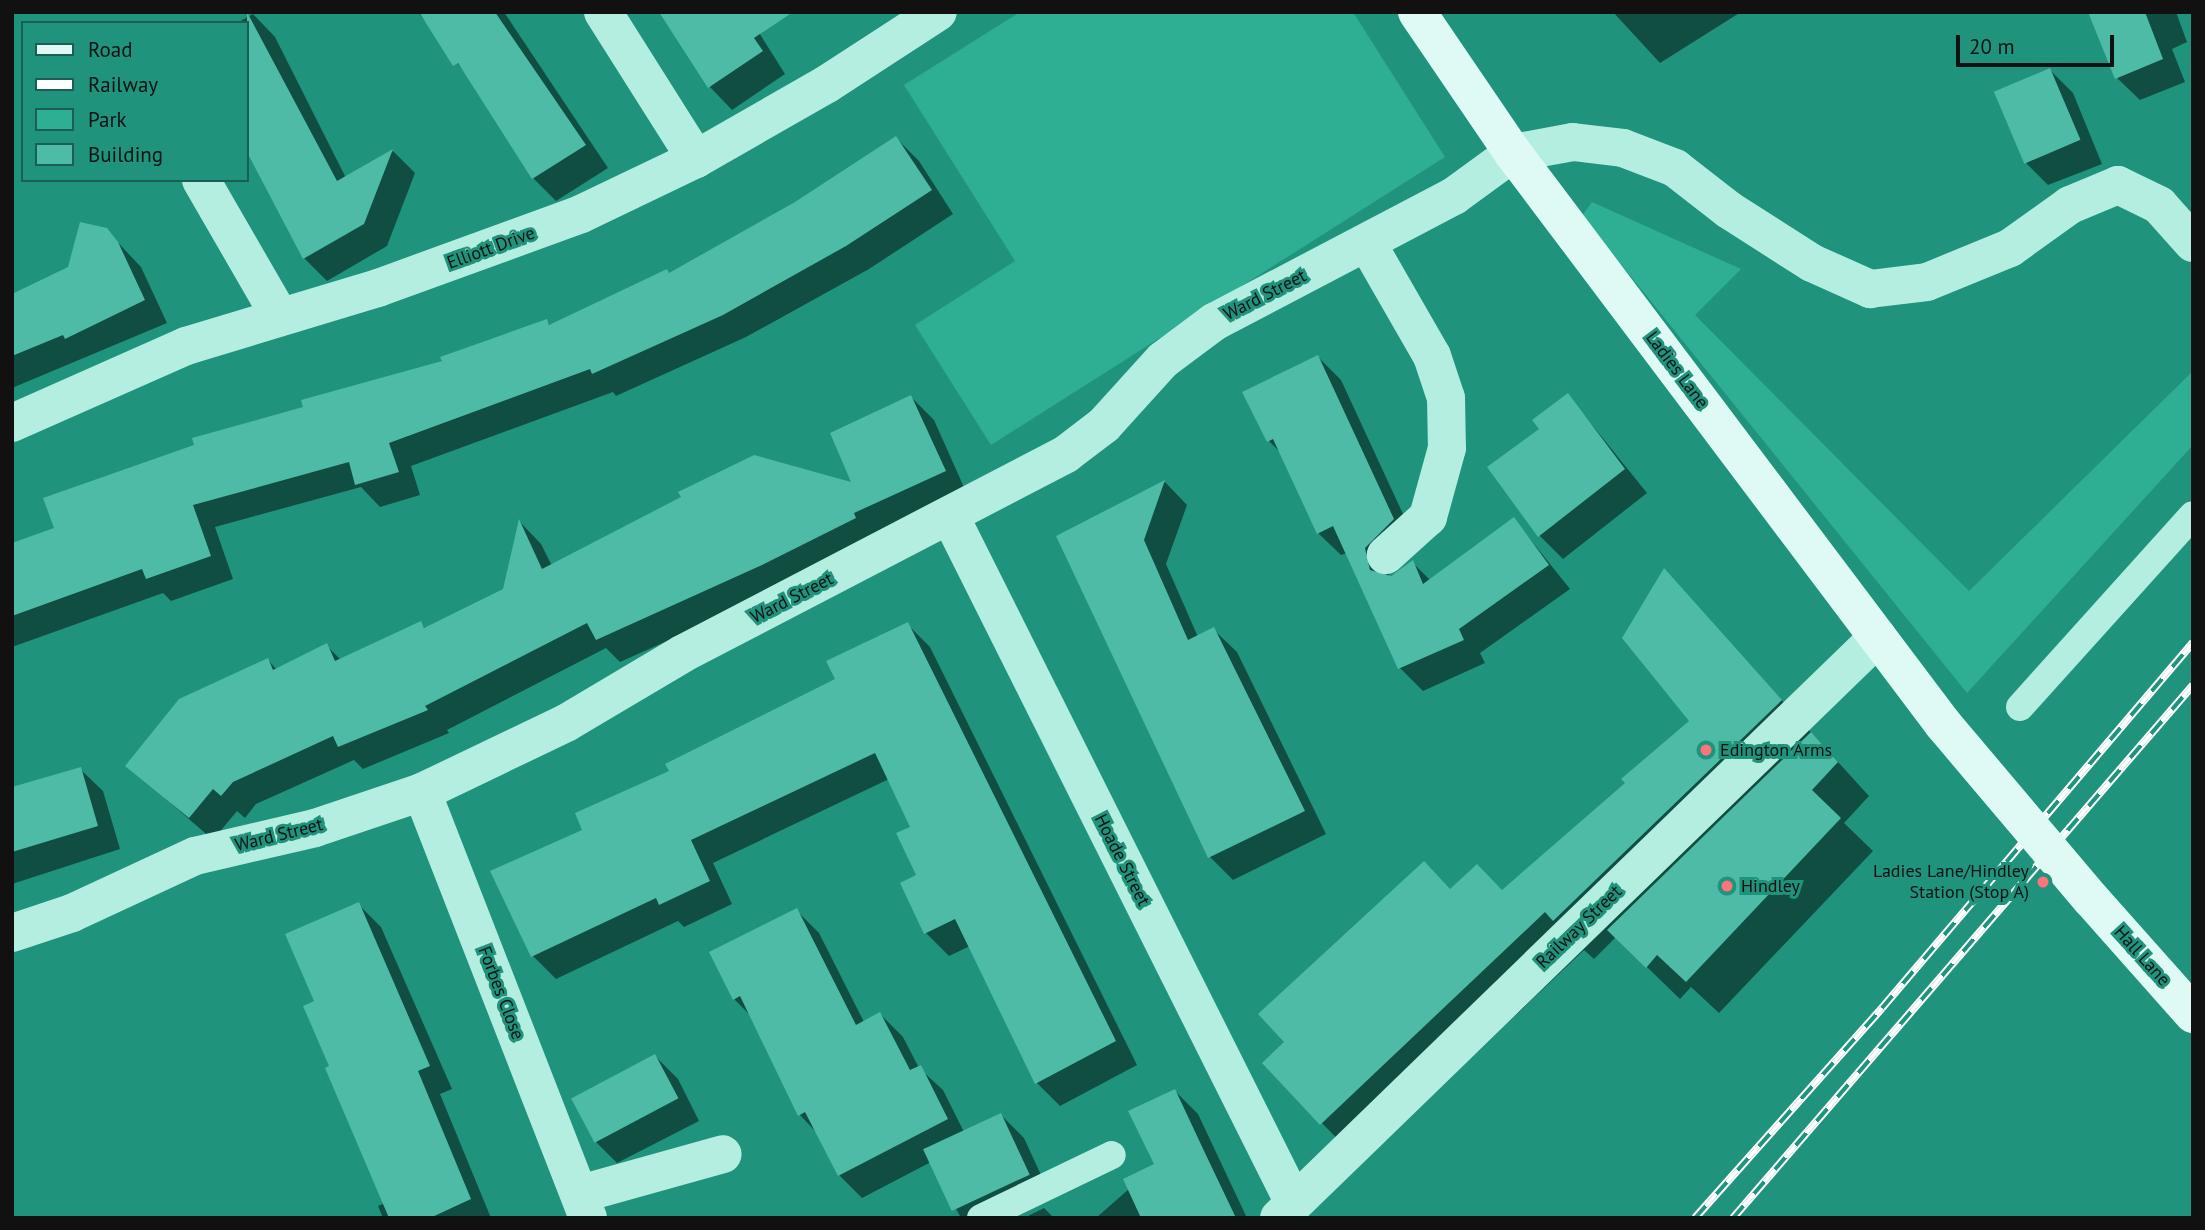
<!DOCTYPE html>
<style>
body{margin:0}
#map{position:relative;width:2205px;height:1230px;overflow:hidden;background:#20937d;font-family:"PT Sans",sans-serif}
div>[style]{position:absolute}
.green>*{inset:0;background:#2eae93}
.shadow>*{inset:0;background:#0007}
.building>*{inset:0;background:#4dbba6;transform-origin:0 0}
.lane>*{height:28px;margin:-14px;padding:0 14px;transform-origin:14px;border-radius:14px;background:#b3eee1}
.street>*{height:38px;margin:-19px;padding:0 19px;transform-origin:19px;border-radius:19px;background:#b3eee1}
.secondary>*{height:38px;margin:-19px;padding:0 19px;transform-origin:19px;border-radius:19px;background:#dffaf5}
.rail>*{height:8px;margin-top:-4px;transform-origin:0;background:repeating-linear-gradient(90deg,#20937d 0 16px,#fff 0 32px);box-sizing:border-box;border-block:2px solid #fff}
.secondary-bridge>*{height:38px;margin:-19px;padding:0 19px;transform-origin:19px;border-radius:19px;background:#dffaf5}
.dots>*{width:19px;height:19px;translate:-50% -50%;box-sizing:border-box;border:4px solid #20937d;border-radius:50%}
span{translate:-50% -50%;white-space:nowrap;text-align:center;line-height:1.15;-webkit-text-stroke:6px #20937d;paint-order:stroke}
.street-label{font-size:18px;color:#111}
.poi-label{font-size:18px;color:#111}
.left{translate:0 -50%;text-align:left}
.right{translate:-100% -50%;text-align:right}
.frame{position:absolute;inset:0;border:14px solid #111;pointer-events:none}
.legend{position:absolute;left:21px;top:21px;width:228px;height:161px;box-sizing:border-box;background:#20937d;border:2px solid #1a5f52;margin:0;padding:9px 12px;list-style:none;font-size:21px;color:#111}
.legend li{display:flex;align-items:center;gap:14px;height:35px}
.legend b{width:35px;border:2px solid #1a5f52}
.scale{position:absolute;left:1956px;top:35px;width:158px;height:32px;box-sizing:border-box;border:4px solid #111;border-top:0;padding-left:9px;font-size:21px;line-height:24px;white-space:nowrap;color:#111;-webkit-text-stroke:5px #20937d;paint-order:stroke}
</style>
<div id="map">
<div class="green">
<i style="clip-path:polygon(1020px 12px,1353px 12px,1445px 157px,991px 445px,915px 325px,1015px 261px,904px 85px)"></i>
<i style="clip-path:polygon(1592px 202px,1741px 269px,1695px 315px,1969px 591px,2193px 371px,2193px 445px,1967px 693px,1582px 216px)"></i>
</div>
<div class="shadow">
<i style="clip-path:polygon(418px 12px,504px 12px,608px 168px,556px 201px,533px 178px,472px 82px)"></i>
<i style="clip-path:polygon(746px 12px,785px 74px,732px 110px,710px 87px)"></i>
<i style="clip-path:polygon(1613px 12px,1741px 12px,1660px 63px)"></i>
<i style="clip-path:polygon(2090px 12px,2176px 12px,2187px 42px,2172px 49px,2185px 82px,2140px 100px,2117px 78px)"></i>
<i style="clip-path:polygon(253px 14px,275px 37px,346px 178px,393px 151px,415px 173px,387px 246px,327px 281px,304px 258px,247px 147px,247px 23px,237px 23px)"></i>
<i style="clip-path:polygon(2050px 70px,2073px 93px,2102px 164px,2048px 185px,2025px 162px,1995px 92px)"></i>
<i style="clip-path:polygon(896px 138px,919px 161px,953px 214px,869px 269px,746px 337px,616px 396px,613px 392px,411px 466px,420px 495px,380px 507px,361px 487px,215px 527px,233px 579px,171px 601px,163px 593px,12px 647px,12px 544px,56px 529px,305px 408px,444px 362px,546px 321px,551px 326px,667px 271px,670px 274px,796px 203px)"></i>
<i style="clip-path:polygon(106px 230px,141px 267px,167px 323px,12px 388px,12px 296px,70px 268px)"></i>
<i style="clip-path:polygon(1318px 357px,1341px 380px,1416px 542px,1388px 571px,1389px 577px,1413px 563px,1431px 581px,1514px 519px,1570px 589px,1480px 653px,1485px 663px,1423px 691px,1400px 668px,1347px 553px,1341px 555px,1318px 533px,1282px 454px,1268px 440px)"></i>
<i style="clip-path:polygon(1568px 395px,1647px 493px,1563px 559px,1540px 536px,1490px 467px,1541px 430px)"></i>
<i style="clip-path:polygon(911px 397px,934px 420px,967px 494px,785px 588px,620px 662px,606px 648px,447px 730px,449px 733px,363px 769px,354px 760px,256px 804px,245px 818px,237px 811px,213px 840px,128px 766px,268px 660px,277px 670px,326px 645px,341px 660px,421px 624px,426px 629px,504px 590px,520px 522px,541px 544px,552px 566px,854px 485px)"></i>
<i style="clip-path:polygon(1165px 482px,1187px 505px,1166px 564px,1198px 637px,1214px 630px,1237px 652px,1326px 834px,1233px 880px,1210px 857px,1058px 537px)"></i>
<i style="clip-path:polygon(1664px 571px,1869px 796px,1844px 823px,1873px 851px,1719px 1013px,1691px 987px,1680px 999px,1616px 937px,1594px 959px,1584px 950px,1361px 1163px,1264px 1064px,1451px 891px,1503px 892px,1628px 783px,1691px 721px)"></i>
<i style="clip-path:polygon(907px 624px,930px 647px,1137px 1065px,1060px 1106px,1037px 1083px,970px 946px,949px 956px,926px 933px,913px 828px,889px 779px,713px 863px,732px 904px,684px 927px,678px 921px,556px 979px,533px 956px,584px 831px,671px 771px,837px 680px)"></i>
<i style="clip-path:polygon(80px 769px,103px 791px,120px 849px,12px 884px,12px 790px)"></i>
<i style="clip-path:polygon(358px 904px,381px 927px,452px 1089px,440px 1094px,491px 1218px,383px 1218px,378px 1206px,385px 1203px,332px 1067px,317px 1002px)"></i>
<i style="clip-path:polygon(796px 910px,819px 933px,864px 1022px,880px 1014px,903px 1037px,919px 1068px,943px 1090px,964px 1132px,1001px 1115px,1024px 1138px,1052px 1199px,1010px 1218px,961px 1218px,931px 1162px,862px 1198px,839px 1175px,817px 1133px,800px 1115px,752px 1017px,734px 999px)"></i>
<i style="clip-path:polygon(655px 1056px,678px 1079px,699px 1121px,617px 1163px,594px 1140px)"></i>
<i style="clip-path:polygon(1175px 1091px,1198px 1114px,1247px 1218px,1096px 1218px,1156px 1165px)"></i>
<i style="clip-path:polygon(1044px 1208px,1054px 1218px,1024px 1218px)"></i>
</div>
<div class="building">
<i style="clip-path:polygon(247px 12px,337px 181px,393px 149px,364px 224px,303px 259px,247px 152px)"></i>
<i style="clip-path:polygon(419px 12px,495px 12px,586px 145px,532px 179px,458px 63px,453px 66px)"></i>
<i style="clip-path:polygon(659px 12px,793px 12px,754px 38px,763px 51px,708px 88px)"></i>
<i style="clip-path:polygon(2088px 12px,2145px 12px,2163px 59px,2115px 79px)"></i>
<i style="left:2050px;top:68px;width:78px;height:61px;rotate:67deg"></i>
<i style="clip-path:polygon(896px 136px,932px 190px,846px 246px,723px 315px,592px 374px,590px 369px,389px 443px,399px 472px,355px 485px,349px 462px,193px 505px,211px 556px,146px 579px,142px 569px,12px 616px,12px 543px,54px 528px,43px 498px,194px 445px,192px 438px,303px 407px,301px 400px,442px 361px,440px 357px,547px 319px,549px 325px,667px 269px,669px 273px,795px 202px)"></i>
<i style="clip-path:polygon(80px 222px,107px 228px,118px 242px,145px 300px,65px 339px,63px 335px,12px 356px,12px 294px,68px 267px)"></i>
<i style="clip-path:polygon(1318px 355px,1394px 519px,1365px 548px,1370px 570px,1391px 576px,1413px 560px,1423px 584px,1514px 517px,1549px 565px,1459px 629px,1464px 640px,1398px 669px,1333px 526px,1317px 534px,1273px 439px,1267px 442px,1242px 392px)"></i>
<i style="clip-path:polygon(1568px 393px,1625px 469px,1538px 537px,1487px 467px,1539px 429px,1532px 420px)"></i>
<i style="clip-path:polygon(911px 395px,946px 471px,854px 513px,856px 518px,762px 565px,596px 640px,587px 623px,425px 706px,428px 710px,338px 747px,333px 736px,233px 782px,221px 796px,213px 789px,189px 818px,125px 766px,179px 699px,268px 658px,273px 670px,327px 643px,335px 661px,421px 621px,424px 628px,503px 589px,519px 519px,542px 569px,681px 497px,678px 492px,754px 455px,851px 482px,830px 433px)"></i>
<i style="clip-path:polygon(1165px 480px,1144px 540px,1188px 640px,1214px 627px,1305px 811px,1208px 858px,1056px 536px)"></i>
<i style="clip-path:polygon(1664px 568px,1782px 700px,1553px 921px,1545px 912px,1320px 1125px,1262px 1063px,1284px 1042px,1258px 1014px,1424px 861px,1450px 889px,1477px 864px,1502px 890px,1625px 783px,1621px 779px,1689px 721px,1622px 638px)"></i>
<i style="clip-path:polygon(908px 622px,1116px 1041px,1035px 1084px,955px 919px,924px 934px,900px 883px,916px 875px,896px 833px,910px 827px,875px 753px,691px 840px,710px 881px,659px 905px,656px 898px,531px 957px,490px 871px,582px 830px,575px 813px,669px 771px,665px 764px,835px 679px,826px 661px)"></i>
<i style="clip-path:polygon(1811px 732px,1838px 762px,1812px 790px,1841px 818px,1686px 982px,1657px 955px,1646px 968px,1607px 930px)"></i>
<i style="clip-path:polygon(81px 767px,98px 826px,12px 852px,12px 787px)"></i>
<i style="clip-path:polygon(359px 902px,430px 1066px,418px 1071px,471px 1199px,430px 1218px,389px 1218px,325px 1068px,329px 1066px,303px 1006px,314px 1001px,285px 934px)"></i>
<i style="clip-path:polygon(797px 908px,856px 1025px,880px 1012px,910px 1070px,921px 1065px,948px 1119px,838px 1176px,805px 1112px,798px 1116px,740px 996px,733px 1000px,709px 952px)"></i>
<i style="left:655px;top:1054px;width:50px;height:95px;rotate:62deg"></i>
<i style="clip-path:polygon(1175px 1089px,1205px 1153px,1236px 1218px,1141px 1218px,1123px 1179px,1154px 1164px,1128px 1111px)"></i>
<i style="left:1001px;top:1113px;width:68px;height:86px;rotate:65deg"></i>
</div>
<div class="lane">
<i style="left:2020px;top:707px;width:258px;rotate:-48deg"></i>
<i style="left:981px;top:1218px;width:145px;rotate:-25.7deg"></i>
</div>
<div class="street">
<i style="left:603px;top:12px;width:174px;rotate:57.7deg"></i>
<i style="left:201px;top:180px;width:158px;rotate:60deg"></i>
<i style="left:1367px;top:243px;width:130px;rotate:60.1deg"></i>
<i style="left:1432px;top:356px;width:44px;rotate:71.6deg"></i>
<i style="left:1446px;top:398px;width:50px;rotate:88.9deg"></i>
<i style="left:1447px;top:448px;width:72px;rotate:105.4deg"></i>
<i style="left:1428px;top:517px;width:57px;rotate:137.9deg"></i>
<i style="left:12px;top:423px;width:190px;rotate:-23.9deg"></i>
<i style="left:186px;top:346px;width:201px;rotate:-16.8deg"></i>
<i style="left:378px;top:288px;width:216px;rotate:-20deg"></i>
<i style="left:581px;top:214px;width:127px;rotate:-25.6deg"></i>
<i style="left:696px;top:159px;width:151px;rotate:-29.8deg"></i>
<i style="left:827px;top:84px;width:132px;rotate:-33deg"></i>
<i style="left:950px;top:516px;width:768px;rotate:63.4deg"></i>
<i style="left:422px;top:792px;width:457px;rotate:68.7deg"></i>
<i style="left:12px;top:933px;width:63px;rotate:-18.4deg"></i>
<i style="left:72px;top:913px;width:136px;rotate:-24.9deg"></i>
<i style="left:195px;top:856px;width:123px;rotate:-13.1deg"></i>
<i style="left:315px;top:828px;width:113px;rotate:-18.6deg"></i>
<i style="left:422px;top:792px;width:160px;rotate:-25.6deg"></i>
<i style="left:566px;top:723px;width:135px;rotate:-30.7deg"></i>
<i style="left:682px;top:654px;width:433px;rotate:-27.5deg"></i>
<i style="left:1066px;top:454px;width:48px;rotate:-37.3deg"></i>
<i style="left:1104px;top:425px;width:88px;rotate:-47.8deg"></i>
<i style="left:1163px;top:360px;width:64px;rotate:-36.7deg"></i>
<i style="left:1214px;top:322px;width:271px;rotate:-27.7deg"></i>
<i style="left:1454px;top:196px;width:73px;rotate:-36.1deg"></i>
<i style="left:1513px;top:153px;width:61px;rotate:-10.4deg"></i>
<i style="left:1573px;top:142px;width:50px;rotate:6.8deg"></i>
<i style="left:1623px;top:148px;width:56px;rotate:21deg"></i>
<i style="left:1675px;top:168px;width:68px;rotate:37.9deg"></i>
<i style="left:1729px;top:210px;width:98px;rotate:32.6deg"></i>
<i style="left:1812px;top:263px;width:64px;rotate:24.1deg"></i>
<i style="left:1870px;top:289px;width:57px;rotate:-7deg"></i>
<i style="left:1927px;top:282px;width:90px;rotate:-22.3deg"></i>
<i style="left:2010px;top:248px;width:74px;rotate:-35.6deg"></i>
<i style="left:2070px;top:205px;width:52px;rotate:-22.6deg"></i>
<i style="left:2118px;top:185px;width:46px;rotate:26deg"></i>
<i style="left:2159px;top:205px;width:51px;rotate:48.2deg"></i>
<i style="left:580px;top:1194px;width:148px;rotate:-15.6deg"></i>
<i style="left:1279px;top:1218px;width:834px;rotate:-44.13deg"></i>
</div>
<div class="secondary">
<i style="left:1417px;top:12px;width:171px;rotate:55.8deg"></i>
<i style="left:1513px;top:153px;width:715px;rotate:53.02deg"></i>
<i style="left:2091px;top:899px;width:154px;rotate:48.4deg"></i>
</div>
<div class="rail">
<i style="left:1695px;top:1218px;width:281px;rotate:-48.3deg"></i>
<i style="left:1882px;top:1008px;width:480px;rotate:-49.6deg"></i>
<i style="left:1733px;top:1218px;width:704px;rotate:-49.2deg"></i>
</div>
<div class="secondary-bridge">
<i style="left:1943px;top:724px;width:229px;rotate:49.8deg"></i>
</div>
<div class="dots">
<i style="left:1706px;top:750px;background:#fb747a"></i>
<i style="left:2043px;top:882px;background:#fb747a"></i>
<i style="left:1727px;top:886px;background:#fb747a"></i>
</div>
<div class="street-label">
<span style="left:491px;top:248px;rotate:-20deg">Elliott Drive</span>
<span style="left:1265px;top:295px;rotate:-27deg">Ward Street</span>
<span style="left:1677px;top:370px;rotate:53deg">Ladies Lane</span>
<span style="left:792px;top:598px;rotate:-27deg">Ward Street</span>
<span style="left:279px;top:835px;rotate:-14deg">Ward Street</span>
<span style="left:1122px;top:860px;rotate:63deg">Hoade Street</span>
<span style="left:1579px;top:927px;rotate:-44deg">Railway Street</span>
<span style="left:2142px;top:956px;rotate:48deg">Hall Lane</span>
<span style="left:501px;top:993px;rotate:69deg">Forbes Close</span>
</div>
<div class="poi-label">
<span class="left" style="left:1720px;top:750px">Edington Arms</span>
<span class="right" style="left:2029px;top:882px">Ladies Lane/Hindley<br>Station (Stop A)</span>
<span class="left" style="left:1741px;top:886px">Hindley</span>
</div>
<div class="frame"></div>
<ul class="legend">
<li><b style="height:9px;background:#dffaf5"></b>Road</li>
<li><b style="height:9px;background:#fff"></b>Railway</li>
<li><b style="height:19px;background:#2eae93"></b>Park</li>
<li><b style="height:19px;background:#4dbba6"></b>Building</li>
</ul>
<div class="scale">20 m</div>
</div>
